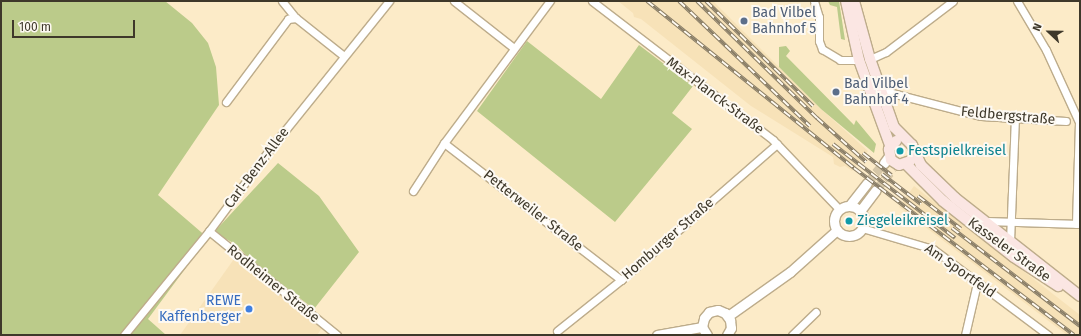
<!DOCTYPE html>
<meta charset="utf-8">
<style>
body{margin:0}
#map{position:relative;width:1081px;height:336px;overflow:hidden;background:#fcebc8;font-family:"Fira Sans",sans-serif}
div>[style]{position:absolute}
.built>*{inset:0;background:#f7e2b8}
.green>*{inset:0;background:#bbcb8a}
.tertiary-tunnel>*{height:9px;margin-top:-4.5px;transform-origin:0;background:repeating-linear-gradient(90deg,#d6c7a8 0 9px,transparent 0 13.5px)}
.roads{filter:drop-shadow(1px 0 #bdac8b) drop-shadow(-1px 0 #bdac8b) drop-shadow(0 1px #bdac8b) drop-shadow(0 -1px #bdac8b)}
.minor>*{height:7px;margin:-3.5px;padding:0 3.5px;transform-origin:3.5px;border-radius:3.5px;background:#fff}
.tertiary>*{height:9px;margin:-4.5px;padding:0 4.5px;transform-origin:4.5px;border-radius:4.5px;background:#fff}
.tertiary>.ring{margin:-4.5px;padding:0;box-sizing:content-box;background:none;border:9px solid #fff;border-radius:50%}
.secondary>*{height:10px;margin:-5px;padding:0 5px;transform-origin:5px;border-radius:5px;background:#fbe6e3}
.rail>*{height:4px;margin-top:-2px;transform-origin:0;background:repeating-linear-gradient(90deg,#fdf9f2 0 8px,#887d67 0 16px);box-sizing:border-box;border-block:1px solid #887d67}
.dots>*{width:11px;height:11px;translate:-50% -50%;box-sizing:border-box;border:2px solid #fdf9f2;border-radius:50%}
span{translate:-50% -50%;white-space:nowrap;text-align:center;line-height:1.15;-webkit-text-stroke:4px #fdf9f2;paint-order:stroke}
.service-label{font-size:14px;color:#4e5e75}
.left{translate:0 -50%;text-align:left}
.street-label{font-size:14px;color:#3e382a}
.culture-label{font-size:14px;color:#0d838f}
.shop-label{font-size:14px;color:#366cbe}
.right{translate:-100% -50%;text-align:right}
.frame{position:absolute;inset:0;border:2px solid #3e382a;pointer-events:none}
.north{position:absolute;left:1029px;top:12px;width:40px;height:40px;-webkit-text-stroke:3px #fdf9f2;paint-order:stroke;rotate:292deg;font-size:11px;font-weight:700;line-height:16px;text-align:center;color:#3e382a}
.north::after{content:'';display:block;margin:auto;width:14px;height:18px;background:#3e382a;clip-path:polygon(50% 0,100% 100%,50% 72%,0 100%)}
.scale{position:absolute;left:12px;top:20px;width:123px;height:18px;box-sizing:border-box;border:2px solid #3e382a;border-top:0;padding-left:5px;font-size:12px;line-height:14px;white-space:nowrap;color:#3e382a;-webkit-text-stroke:3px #fdf9f2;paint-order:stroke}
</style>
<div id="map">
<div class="built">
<i style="clip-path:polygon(618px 1px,713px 1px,821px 109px,868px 151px,852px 171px,845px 166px,840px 167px,834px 164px,833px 157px,751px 106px,641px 19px,634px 17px,633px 13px)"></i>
<i style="clip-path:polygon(914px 186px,1080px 315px,1080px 335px,1067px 335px,899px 207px)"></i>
<i style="clip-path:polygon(234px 259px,322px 328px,317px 335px,180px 335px)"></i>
</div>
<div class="green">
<i style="clip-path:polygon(1px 1px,165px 1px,192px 23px,208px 43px,216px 67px,219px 105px,158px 195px,208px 238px,148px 319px,166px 335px,1px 335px)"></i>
<i style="clip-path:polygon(828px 1px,839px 1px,845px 40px,841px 39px,837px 7px,830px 5px)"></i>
<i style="clip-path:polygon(527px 41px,601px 99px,639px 45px,693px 86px,672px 113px,692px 129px,615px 222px,477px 111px)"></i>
<i style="clip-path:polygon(786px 46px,790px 51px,786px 56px,854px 125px,856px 120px,876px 144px,874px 153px,821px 109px,779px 67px,779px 47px)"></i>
<i style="clip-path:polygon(278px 163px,319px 196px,359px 252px,314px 309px,251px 261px,237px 245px,217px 234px,216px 230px)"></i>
</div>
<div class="tertiary-tunnel">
<i style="left:867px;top:183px;width:26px;rotate:-50deg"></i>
<i style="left:876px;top:190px;width:27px;rotate:-51deg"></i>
</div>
<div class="roads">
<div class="minor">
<i style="left:282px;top:1px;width:22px;rotate:51deg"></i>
<i style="left:454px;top:1px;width:76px;rotate:38.1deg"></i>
<i style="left:592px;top:1px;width:228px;rotate:37.5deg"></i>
<i style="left:773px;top:140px;width:95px;rotate:46.3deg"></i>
<i style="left:814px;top:1px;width:17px;rotate:73deg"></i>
<i style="left:819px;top:17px;width:24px;rotate:90deg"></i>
<i style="left:819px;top:41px;width:9px;rotate:69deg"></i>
<i style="left:822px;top:49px;width:21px;rotate:31deg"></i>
<i style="left:840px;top:60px;width:19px"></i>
<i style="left:1017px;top:1px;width:57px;rotate:59.4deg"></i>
<i style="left:1046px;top:50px;width:79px;rotate:65.4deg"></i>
<i style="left:1079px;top:122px;width:102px;rotate:91.7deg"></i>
<i style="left:870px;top:59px;width:17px;rotate:-24deg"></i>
<i style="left:886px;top:52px;width:84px;rotate:-37.3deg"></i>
<i style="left:881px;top:95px;width:8px;rotate:-23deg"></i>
<i style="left:888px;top:92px;width:96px;rotate:14.5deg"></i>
<i style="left:981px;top:116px;width:85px;rotate:3.4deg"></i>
<i style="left:226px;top:102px;width:104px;rotate:-53.2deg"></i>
<i style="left:288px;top:19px;width:8px;rotate:-7deg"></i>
<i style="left:296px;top:18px;width:61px;rotate:38.4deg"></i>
<i style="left:444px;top:143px;width:224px;rotate:37.7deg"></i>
<i style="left:413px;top:191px;width:57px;rotate:-57.1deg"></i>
<i style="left:444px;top:143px;width:177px;rotate:-53.3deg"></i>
<i style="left:986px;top:221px;width:94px;rotate:1.8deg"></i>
<i style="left:862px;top:228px;width:74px;rotate:16.5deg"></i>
<i style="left:933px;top:249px;width:144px;rotate:36.8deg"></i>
<i style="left:209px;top:231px;width:165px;rotate:39.1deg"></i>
<i style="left:1010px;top:241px;width:123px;rotate:-87.7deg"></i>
<i style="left:557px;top:331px;width:82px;rotate:-38.6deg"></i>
<i style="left:621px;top:280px;width:207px;rotate:-41.1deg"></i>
<i style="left:124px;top:335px;width:134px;rotate:-50.7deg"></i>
<i style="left:209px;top:231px;width:102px;rotate:-53.4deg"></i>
<i style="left:270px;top:149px;width:190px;rotate:-51.2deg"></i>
<i style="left:792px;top:335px;width:33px;rotate:-44deg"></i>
<i style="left:965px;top:335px;width:53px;rotate:-77deg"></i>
</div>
<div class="tertiary">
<i style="left:884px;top:163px;width:9px;rotate:-54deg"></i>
<i style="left:849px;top:206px;width:29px;rotate:-52deg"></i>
<i class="ring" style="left:834px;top:206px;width:21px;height:21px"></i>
<i style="left:860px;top:211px;width:26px;rotate:-53deg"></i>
<i style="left:728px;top:316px;width:76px;rotate:-35.4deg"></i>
<i style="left:790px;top:272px;width:63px;rotate:-41.8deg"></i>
<i style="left:657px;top:335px;width:46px;rotate:-10.1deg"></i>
<i style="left:707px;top:335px;width:9px;rotate:-122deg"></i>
<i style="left:702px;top:327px;width:9px;rotate:-77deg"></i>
<i style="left:704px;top:318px;width:8px;rotate:-50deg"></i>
<i style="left:709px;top:312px;width:9px;rotate:-13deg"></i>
<i style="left:718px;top:310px;width:8px;rotate:23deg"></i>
<i style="left:725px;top:313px;width:9px;rotate:54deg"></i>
<i style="left:730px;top:320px;width:8px;rotate:83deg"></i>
<i style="left:731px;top:328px;width:8px;rotate:120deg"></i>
</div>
<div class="secondary">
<i style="left:846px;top:1px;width:60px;rotate:77.6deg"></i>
<i style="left:859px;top:60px;width:90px;rotate:70deg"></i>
<i style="left:854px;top:1px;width:60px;rotate:74.6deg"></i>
<i style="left:870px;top:59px;width:72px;rotate:70.6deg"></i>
<i style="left:894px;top:127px;width:25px;rotate:45deg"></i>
<i style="left:912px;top:145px;width:22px;rotate:66deg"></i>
<i style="left:921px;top:165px;width:47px;rotate:44.1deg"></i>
<i style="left:955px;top:198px;width:159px;rotate:38.1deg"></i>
<i style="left:896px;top:141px;width:11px;rotate:131deg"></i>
<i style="left:889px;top:149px;width:11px;rotate:80deg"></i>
<i style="left:891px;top:160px;width:9px;rotate:32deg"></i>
<i style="left:899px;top:165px;width:12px;rotate:-20deg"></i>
<i style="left:906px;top:164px;width:52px;rotate:45deg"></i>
<i style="left:943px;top:201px;width:90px;rotate:38.3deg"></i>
<i style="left:1014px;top:257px;width:53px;rotate:33.4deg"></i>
</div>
</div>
<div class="rail">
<i style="left:647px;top:1px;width:266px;rotate:38.9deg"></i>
<i style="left:854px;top:168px;width:276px;rotate:37.2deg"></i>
<i style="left:679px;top:1px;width:181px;rotate:43.7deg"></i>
<i style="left:697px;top:1px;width:168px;rotate:44.3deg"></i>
<i style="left:817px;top:118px;width:66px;rotate:41.9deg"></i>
<i style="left:706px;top:1px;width:150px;rotate:44.5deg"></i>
<i style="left:833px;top:144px;width:154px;rotate:37.6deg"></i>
<i style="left:863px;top:153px;width:36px;rotate:38deg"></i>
<i style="left:882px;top:174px;width:49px;rotate:37.6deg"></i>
<i style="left:918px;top:196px;width:54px;rotate:37.5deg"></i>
<i style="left:952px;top:228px;width:161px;rotate:37.4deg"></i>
</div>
<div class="dots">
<i style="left:744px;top:21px;background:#5c6f8a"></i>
<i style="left:836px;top:92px;background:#5c6f8a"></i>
<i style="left:900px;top:151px;background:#0f9aa8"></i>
<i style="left:849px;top:221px;background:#0f9aa8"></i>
<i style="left:249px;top:309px;background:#3f7fe0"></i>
</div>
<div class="service-label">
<span class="left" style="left:752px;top:21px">Bad Vilbel<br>Bahnhof 5</span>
<span class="left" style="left:844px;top:92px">Bad Vilbel<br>Bahnhof 4</span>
</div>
<div class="street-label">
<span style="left:715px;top:96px;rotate:37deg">Max-Planck-Straße</span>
<span style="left:1008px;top:116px;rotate:5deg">Feldbergstraße</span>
<span style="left:257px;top:168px;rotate:-53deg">Carl-Benz-Allee</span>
<span style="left:533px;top:211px;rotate:38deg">Petterweiler Straße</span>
<span style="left:668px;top:239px;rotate:-41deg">Homburger Straße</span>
<span style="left:1009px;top:250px;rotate:36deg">Kasseler Straße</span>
<span style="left:960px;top:271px;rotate:35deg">Am Sportfeld</span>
<span style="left:273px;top:284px;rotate:39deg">Rodheimer Straße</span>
</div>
<div class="culture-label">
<span class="left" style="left:908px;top:151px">Festspielkreisel</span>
<span class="left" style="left:857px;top:221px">Ziegeleikreisel</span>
</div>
<div class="shop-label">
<span class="right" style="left:241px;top:309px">REWE<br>Kaffenberger</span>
</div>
<div class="frame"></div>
<div class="north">N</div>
<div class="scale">100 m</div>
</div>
